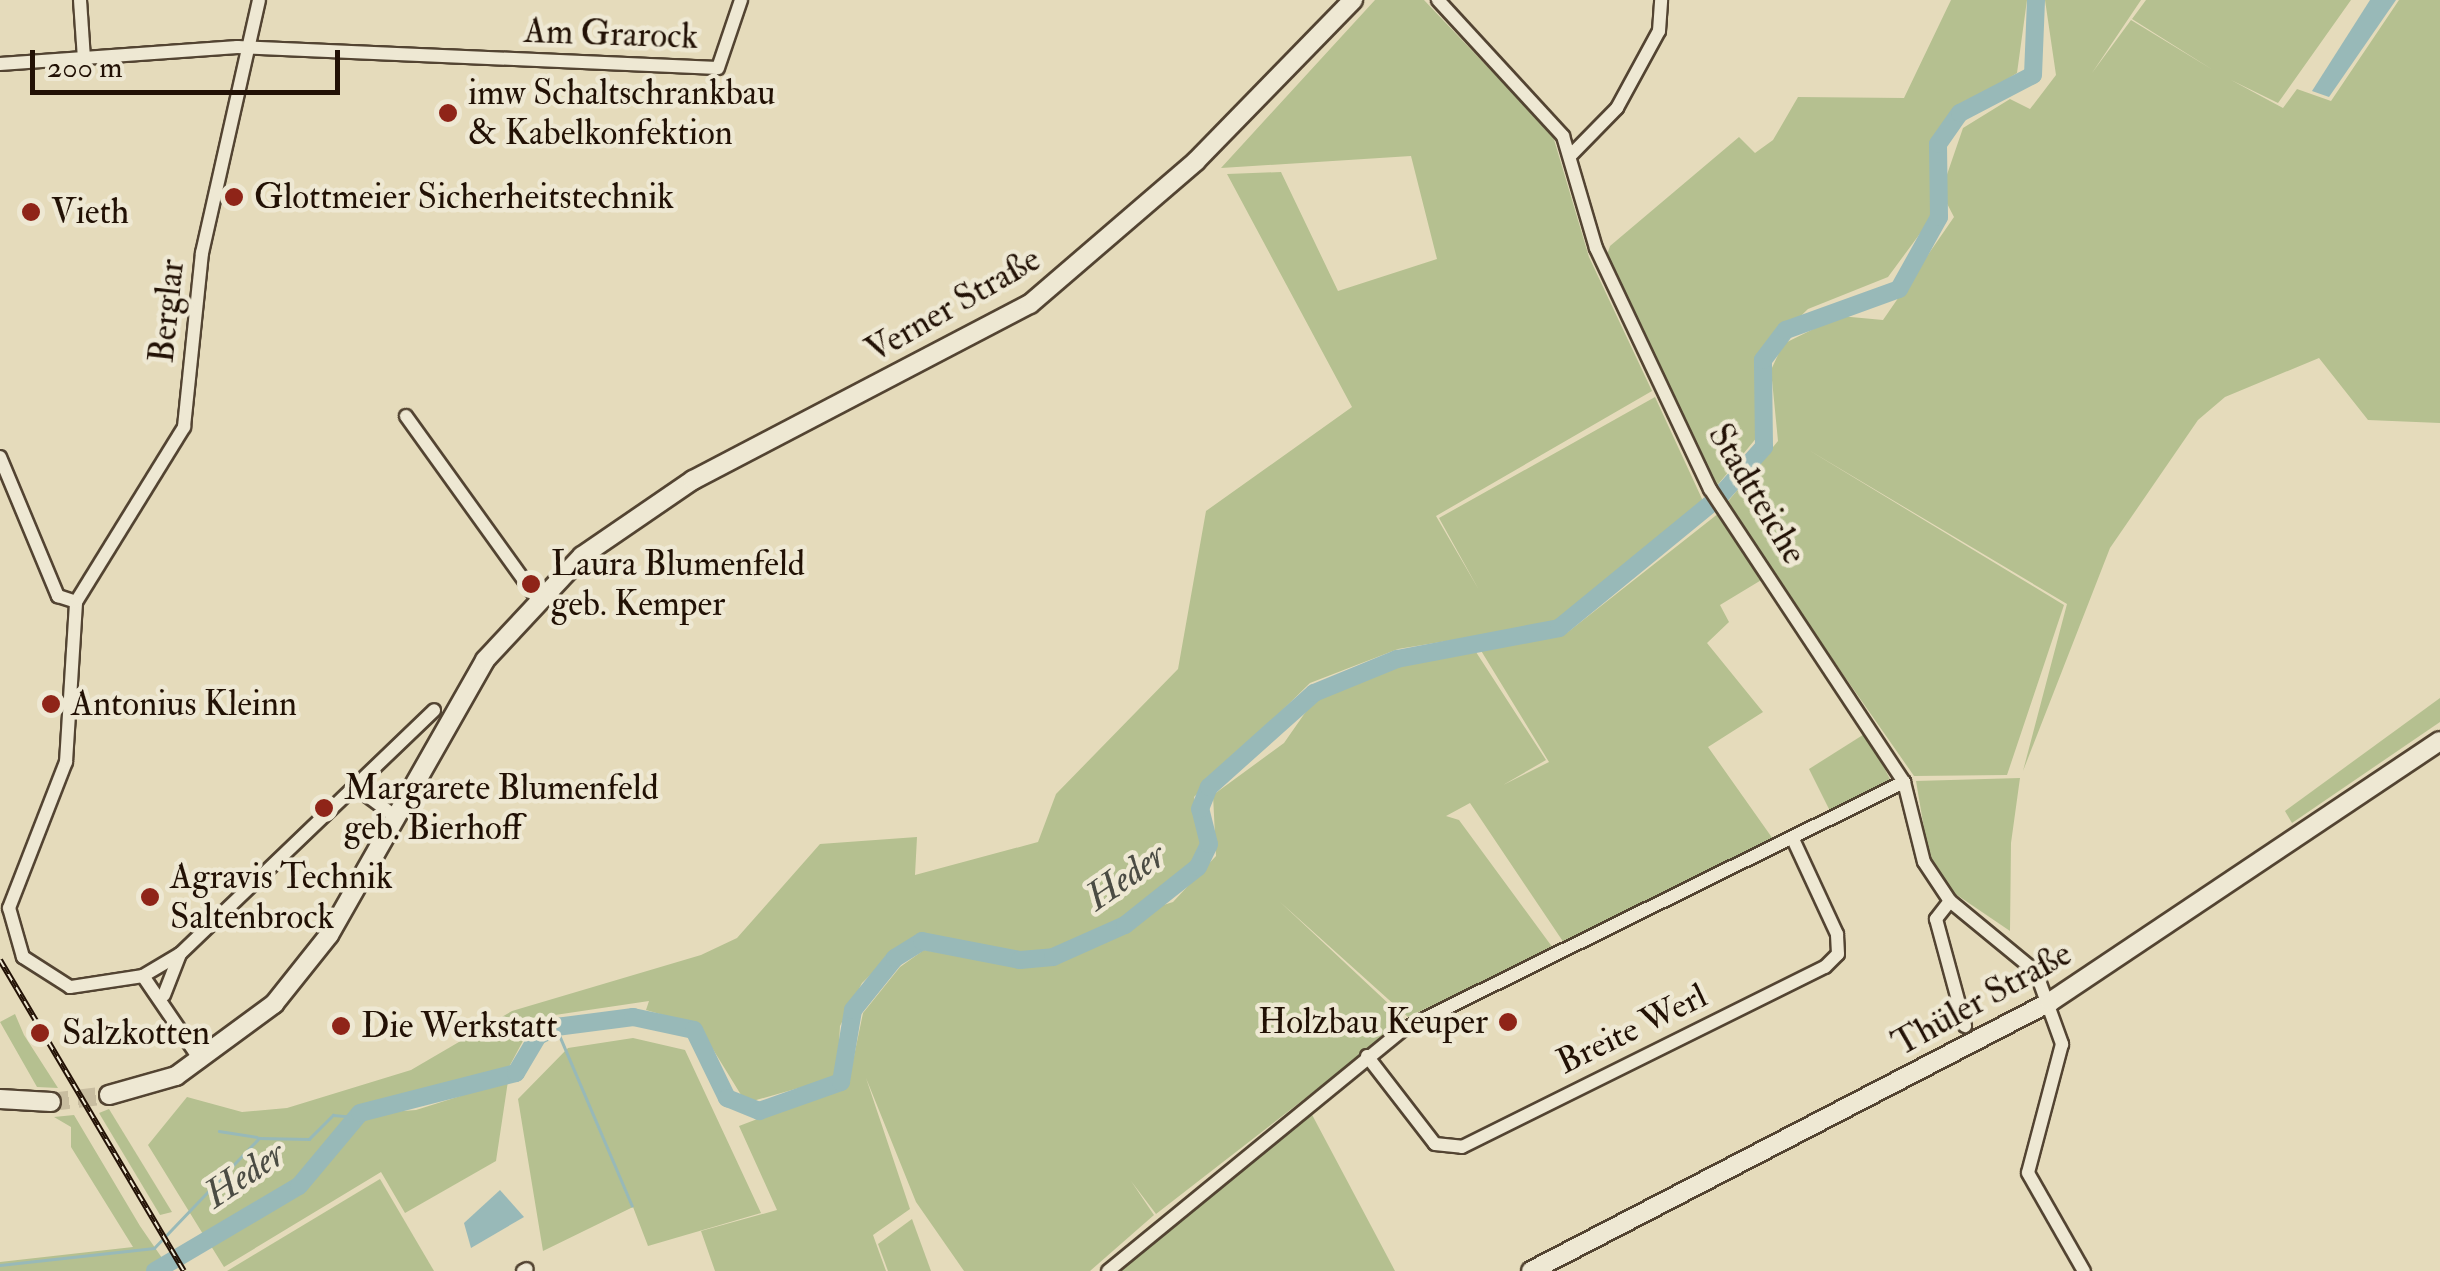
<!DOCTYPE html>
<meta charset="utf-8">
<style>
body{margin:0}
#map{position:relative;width:2440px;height:1271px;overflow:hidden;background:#e5dbbb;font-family:"IM FELL Double Pica",serif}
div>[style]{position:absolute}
.green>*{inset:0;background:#b5c090}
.water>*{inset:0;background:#98b9b8}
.stream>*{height:2.5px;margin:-1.25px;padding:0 1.25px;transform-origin:1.25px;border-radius:1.25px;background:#98b9b8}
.river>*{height:18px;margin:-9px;padding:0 9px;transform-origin:9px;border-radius:9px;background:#98b9b8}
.secondary-tunnel>*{height:18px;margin-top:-9px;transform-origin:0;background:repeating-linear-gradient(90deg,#c8bda0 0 18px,transparent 0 27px)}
.roads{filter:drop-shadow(2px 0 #534432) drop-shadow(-2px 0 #534432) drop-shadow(0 2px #534432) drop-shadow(0 -2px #534432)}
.street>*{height:12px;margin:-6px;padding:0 6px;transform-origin:6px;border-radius:6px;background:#eee8d3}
.secondary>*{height:18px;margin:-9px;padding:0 9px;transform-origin:9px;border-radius:9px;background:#eee8d3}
.rail>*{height:6px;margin-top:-3px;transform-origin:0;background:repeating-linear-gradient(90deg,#eee8d3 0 8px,#221105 0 16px);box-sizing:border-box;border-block:2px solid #221105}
.dots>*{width:28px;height:28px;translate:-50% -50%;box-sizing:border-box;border:5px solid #eee8d3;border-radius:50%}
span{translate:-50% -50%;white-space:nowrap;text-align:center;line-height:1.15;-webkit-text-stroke:9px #eee8d3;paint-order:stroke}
.street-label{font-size:35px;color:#221105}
.poi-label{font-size:35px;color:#221105}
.left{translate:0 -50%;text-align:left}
.right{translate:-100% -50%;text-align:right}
.water-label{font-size:38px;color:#4b4c44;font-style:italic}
.scale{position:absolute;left:30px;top:50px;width:310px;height:45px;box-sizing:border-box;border:5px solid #221105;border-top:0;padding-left:12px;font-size:30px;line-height:35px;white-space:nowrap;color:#221105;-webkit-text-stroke:8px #eee8d3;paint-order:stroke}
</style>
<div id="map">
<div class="green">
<i style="clip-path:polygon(1375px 0,1424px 0,1553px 136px,1589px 257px,1652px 391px,1436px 516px,1479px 590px,1439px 518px,1655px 397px,1703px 501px,1556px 623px,1398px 649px,1310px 683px,1194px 797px,1203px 843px,1194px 862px,1122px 918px,1173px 902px,1216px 856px,1213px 795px,1284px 743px,1314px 700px,1396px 666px,1476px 652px,1546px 760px,1503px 785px,1549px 762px,1480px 649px,1568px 632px,1719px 513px,1763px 579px,1720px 605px,1729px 622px,1707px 643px,1763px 712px,1708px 747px,1773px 839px,1564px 943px,1470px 803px,1446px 816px,1459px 820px,1553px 948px,1408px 1017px,1279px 901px,1406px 1020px,1156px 1214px,1131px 1181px,1154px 1215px,1090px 1271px,964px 1271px,916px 1202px,866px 1078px,910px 1209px,873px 1235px,886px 1271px,715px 1271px,701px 1231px,777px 1210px,739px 1126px,848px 1085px,863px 1013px,900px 967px,924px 950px,946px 954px,938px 936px,893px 953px,862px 983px,840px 1026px,837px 1077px,746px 1103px,698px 1025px,646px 1010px,649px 1001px,555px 1015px,532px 1024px,509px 1067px,494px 1075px,358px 1108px,305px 1175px,206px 1239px,148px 1145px,187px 1097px,242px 1112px,287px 1108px,411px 1070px,512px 1011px,701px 955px,737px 938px,820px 844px,917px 837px,915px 875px,1038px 842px,1056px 794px,1178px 669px,1206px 511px,1352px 407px,1227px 174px,1281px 172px,1338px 291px,1437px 259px,1411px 156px,1221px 168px)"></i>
<i style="clip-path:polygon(1951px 0,2027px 0,2017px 73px,1956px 111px,1931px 143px,1930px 220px,1888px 277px,1808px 309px,1758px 357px,1758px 436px,1715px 488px,1606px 258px,1610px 246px,1739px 137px,1755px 153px,1773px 140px,1798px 97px,1904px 98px)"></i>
<i style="clip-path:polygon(2045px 0,2141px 0,2092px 73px,2131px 20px,2213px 70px,2132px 19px,2146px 0,2351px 0,2278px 103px,2231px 80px,2283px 108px,2297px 89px,2331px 101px,2399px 0,2440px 0,2440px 423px,2368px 420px,2319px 358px,2225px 397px,2198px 420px,2110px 548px,2023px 771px,2067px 604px,1807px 449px,2064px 605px,2007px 775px,1914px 776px,1725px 505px,1778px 441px,1771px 370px,1783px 344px,1840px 316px,1883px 320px,1954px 217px,1941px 192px,1963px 128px,2010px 99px,2030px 109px,2056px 75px)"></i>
<i style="clip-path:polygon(2440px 698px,2440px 722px,2292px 823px,2285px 811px)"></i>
<i style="clip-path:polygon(1866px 733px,1891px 781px,1830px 811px,1809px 769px)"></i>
<i style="clip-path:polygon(2020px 778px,2011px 843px,2010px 931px,1954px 893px,1929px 858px,1916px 781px)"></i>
<i style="clip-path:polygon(15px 1014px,24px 1035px,58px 1088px,37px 1087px,0 1022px)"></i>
<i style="clip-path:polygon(633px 1038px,685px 1050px,761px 1213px,648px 1246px,633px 1207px,543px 1251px,518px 1099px,568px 1048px)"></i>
<i style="clip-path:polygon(508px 1081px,496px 1161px,405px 1213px,381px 1172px,224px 1267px,211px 1246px,297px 1192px,363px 1114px,416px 1110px)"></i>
<i style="clip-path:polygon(109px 1109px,172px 1212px,160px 1215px,99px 1113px)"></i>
<i style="clip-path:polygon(1309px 1109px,1395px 1271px,1117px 1271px)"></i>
<i style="clip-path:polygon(74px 1115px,140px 1226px,171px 1271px,0 1271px,0 1262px,133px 1247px,71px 1147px,71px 1127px,54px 1117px)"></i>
<i style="clip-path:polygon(380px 1179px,434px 1271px,227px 1271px)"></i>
<i style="clip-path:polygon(912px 1219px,931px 1271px,888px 1271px,878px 1244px)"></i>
</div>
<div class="water">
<i style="clip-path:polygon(2370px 0,2396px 0,2329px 97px,2312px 91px)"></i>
<i style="clip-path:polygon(500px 1190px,524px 1217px,471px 1248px,464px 1223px)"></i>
</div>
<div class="stream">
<i style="left:556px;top:1027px;width:194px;rotate:66.9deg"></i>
<i style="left:219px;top:1131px;width:38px;rotate:9deg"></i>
<i style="left:0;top:1265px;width:155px;rotate:-6.3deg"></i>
<i style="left:154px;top:1248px;width:152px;rotate:-46.3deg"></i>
<i style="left:259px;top:1138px;width:50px;rotate:1.1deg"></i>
<i style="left:309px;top:1139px;width:34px;rotate:-45deg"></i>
<i style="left:333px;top:1115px;width:21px;rotate:5deg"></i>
<i style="left:159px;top:1271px;width:2px;rotate:-90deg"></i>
</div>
<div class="river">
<i style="left:155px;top:1271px;width:167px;rotate:-30.6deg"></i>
<i style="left:299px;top:1186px;width:95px;rotate:-50.1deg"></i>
<i style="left:360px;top:1113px;width:161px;rotate:-14.4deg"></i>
<i style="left:516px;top:1073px;width:43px;rotate:-59.3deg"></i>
<i style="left:538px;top:1036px;width:20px;rotate:-27deg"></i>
<i style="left:556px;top:1027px;width:78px;rotate:-7.4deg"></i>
<i style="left:633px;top:1017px;width:62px;rotate:12deg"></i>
<i style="left:694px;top:1030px;width:76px;rotate:64.1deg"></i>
<i style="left:727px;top:1098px;width:35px;rotate:22deg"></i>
<i style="left:759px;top:1111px;width:87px;rotate:-19.5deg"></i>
<i style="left:841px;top:1082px;width:73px;rotate:-80.5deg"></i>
<i style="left:853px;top:1010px;width:67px;rotate:-51.1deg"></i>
<i style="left:895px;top:958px;width:32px;rotate:-32deg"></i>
<i style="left:922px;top:941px;width:100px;rotate:11deg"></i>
<i style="left:1020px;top:960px;width:33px;rotate:-5deg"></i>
<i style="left:1053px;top:957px;width:79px;rotate:-24deg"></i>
<i style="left:1125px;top:925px;width:93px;rotate:-38.5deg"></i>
<i style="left:1198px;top:867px;width:25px;rotate:-64deg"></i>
<i style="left:1209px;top:844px;width:36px;rotate:-104deg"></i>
<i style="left:1200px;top:809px;width:24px;rotate:-68deg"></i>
<i style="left:1209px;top:787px;width:141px;rotate:-41.8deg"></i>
<i style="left:1314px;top:693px;width:90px;rotate:-22.3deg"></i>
<i style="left:1397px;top:659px;width:165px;rotate:-10.8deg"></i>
<i style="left:1559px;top:628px;width:208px;rotate:-39.3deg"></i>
<i style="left:1720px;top:496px;width:66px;rotate:-48.1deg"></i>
<i style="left:1764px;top:447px;width:87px;rotate:-90.7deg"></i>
<i style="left:1763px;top:360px;width:38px;rotate:-53deg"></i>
<i style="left:1786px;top:330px;width:120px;rotate:-19.9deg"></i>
<i style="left:1899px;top:289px;width:82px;rotate:-60.9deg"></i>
<i style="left:1939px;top:217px;width:73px;rotate:-90.8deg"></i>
<i style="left:1938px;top:144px;width:38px;rotate:-55deg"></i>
<i style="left:1960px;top:113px;width:82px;rotate:-27.5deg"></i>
<i style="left:2033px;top:75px;width:75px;rotate:-87.7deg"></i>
</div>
<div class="secondary-tunnel">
<i style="left:51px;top:1102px;width:58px;rotate:-6.9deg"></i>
</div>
<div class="roads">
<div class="street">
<i style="left:80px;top:0;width:58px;rotate:86.1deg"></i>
<i style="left:1438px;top:0;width:185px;rotate:47.4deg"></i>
<i style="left:1563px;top:136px;width:117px;rotate:73.6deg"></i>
<i style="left:1596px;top:248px;width:267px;rotate:64.7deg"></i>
<i style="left:1710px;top:489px;width:351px;rotate:56.5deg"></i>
<i style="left:1904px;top:782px;width:82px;rotate:76deg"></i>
<i style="left:1924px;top:862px;width:47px;rotate:56.3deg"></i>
<i style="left:1950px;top:901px;width:112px;rotate:39.5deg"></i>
<i style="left:2036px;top:972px;width:77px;rotate:70.1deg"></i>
<i style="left:2062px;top:1044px;width:133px;rotate:104.8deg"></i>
<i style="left:2028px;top:1173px;width:113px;rotate:60.3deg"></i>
<i style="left:0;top:64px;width:238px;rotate:-4.1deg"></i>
<i style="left:237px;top:47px;width:481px;rotate:2.5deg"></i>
<i style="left:718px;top:68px;width:72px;rotate:-71.3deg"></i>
<i style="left:1571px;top:155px;width:66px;rotate:-45.6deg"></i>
<i style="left:1617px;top:108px;width:88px;rotate:-61.4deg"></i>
<i style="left:1659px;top:31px;width:31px;rotate:-86deg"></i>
<i style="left:406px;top:416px;width:226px;rotate:54.3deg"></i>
<i style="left:0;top:457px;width:151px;rotate:67.4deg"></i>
<i style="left:58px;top:596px;width:19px;rotate:18deg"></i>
<i style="left:358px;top:789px;width:47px;rotate:36.4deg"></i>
<i style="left:1950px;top:901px;width:23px;rotate:128deg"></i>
<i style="left:1936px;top:919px;width:111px;rotate:74.8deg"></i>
<i style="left:180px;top:954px;width:43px;rotate:149.3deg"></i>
<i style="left:143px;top:976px;width:74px;rotate:171.4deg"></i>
<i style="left:70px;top:987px;width:56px;rotate:-147.4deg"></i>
<i style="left:23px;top:957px;width:51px;rotate:-105.9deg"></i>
<i style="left:9px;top:908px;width:157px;rotate:-68.7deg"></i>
<i style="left:66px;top:762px;width:160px;rotate:-86.4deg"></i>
<i style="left:76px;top:602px;width:206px;rotate:-58.3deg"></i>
<i style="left:184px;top:427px;width:175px;rotate:-84.1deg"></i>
<i style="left:202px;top:253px;width:259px;rotate:-77.3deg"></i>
<i style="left:143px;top:976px;width:103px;rotate:55.7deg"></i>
<i style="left:164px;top:995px;width:44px;rotate:-68.7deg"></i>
<i style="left:180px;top:954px;width:352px;rotate:-43.8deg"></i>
<i style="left:1367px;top:1056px;width:111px;rotate:52.3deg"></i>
<i style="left:1435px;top:1144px;width:27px;rotate:6deg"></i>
<i style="left:1462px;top:1147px;width:405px;rotate:-26.4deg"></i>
<i style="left:1825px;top:967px;width:18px;rotate:-45deg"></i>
<i style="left:1838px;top:954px;width:20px;rotate:-93deg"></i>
<i style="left:1837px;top:934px;width:105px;rotate:-114.9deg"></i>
<i style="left:523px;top:1271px;width:4px;rotate:-27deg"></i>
<i style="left:1108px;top:1271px;width:380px;rotate:-39.3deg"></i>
<i style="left:1402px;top:1030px;width:560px;rotate:-26.29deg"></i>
</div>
<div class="secondary">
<i style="left:109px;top:1095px;width:70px;rotate:-15.8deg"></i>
<i style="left:176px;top:1076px;width:122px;rotate:-36.3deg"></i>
<i style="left:274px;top:1004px;width:88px;rotate:-51.4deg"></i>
<i style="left:329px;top:935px;width:316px;rotate:-60.4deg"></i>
<i style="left:485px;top:660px;width:142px;rotate:-47deg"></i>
<i style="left:582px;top:556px;width:135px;rotate:-34.4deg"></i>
<i style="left:693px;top:480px;width:380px;rotate:-27.6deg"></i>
<i style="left:1030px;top:304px;width:219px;rotate:-40.7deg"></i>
<i style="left:1196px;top:161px;width:225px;rotate:-45.7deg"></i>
<i style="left:0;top:1099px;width:51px;rotate:3.4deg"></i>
<i style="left:1531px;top:1271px;width:585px;rotate:-27.4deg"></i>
<i style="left:2050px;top:1002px;width:469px;rotate:-33.8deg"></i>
</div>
</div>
<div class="rail">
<i style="left:0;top:960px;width:361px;rotate:59.4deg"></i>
</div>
<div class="dots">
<i style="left:448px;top:113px;background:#8f2418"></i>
<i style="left:234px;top:197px;background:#8f2418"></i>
<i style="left:31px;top:212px;background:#8f2418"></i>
<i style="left:531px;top:584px;background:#8f2418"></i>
<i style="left:51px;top:704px;background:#8f2418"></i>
<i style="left:324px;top:808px;background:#8f2418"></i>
<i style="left:150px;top:897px;background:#8f2418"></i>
<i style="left:1508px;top:1022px;background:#8f2418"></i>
<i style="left:341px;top:1026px;background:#8f2418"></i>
<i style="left:40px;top:1033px;background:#8f2418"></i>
</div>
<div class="street-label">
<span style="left:611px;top:34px;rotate:2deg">Am Grarock</span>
<span style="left:953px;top:305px;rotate:-30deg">Verner Straße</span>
<span style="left:167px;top:311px;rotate:-84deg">Berglar</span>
<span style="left:1757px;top:494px;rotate:59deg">Stadtteiche</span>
<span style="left:1982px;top:999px;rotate:-29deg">Thüler Straße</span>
<span style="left:1632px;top:1029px;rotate:-26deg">Breite Werl</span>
</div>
<div class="poi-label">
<span class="left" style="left:468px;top:113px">imw Schaltschrankbau<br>&amp; Kabelkonfektion</span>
<span class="left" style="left:254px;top:197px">Glottmeier Sicherheitstechnik</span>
<span class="left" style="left:51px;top:212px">Vieth</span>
<span class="left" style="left:551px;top:584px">Laura Blumenfeld<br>geb. Kemper</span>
<span class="left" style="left:71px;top:704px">Antonius Kleinn</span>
<span class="left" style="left:344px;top:808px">Margarete Blumenfeld<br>geb. Bierhoff</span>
<span class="left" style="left:170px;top:897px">Agravis Technik<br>Saltenbrock</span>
<span class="right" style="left:1488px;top:1022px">Holzbau Keuper</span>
<span class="left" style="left:361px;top:1026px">Die Werkstatt</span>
<span class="left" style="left:62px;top:1033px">Salzkotten</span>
</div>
<div class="water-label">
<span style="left:1126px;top:877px;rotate:-35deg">Heder</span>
<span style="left:245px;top:1175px;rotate:-34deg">Heder</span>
</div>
<div class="scale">200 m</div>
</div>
